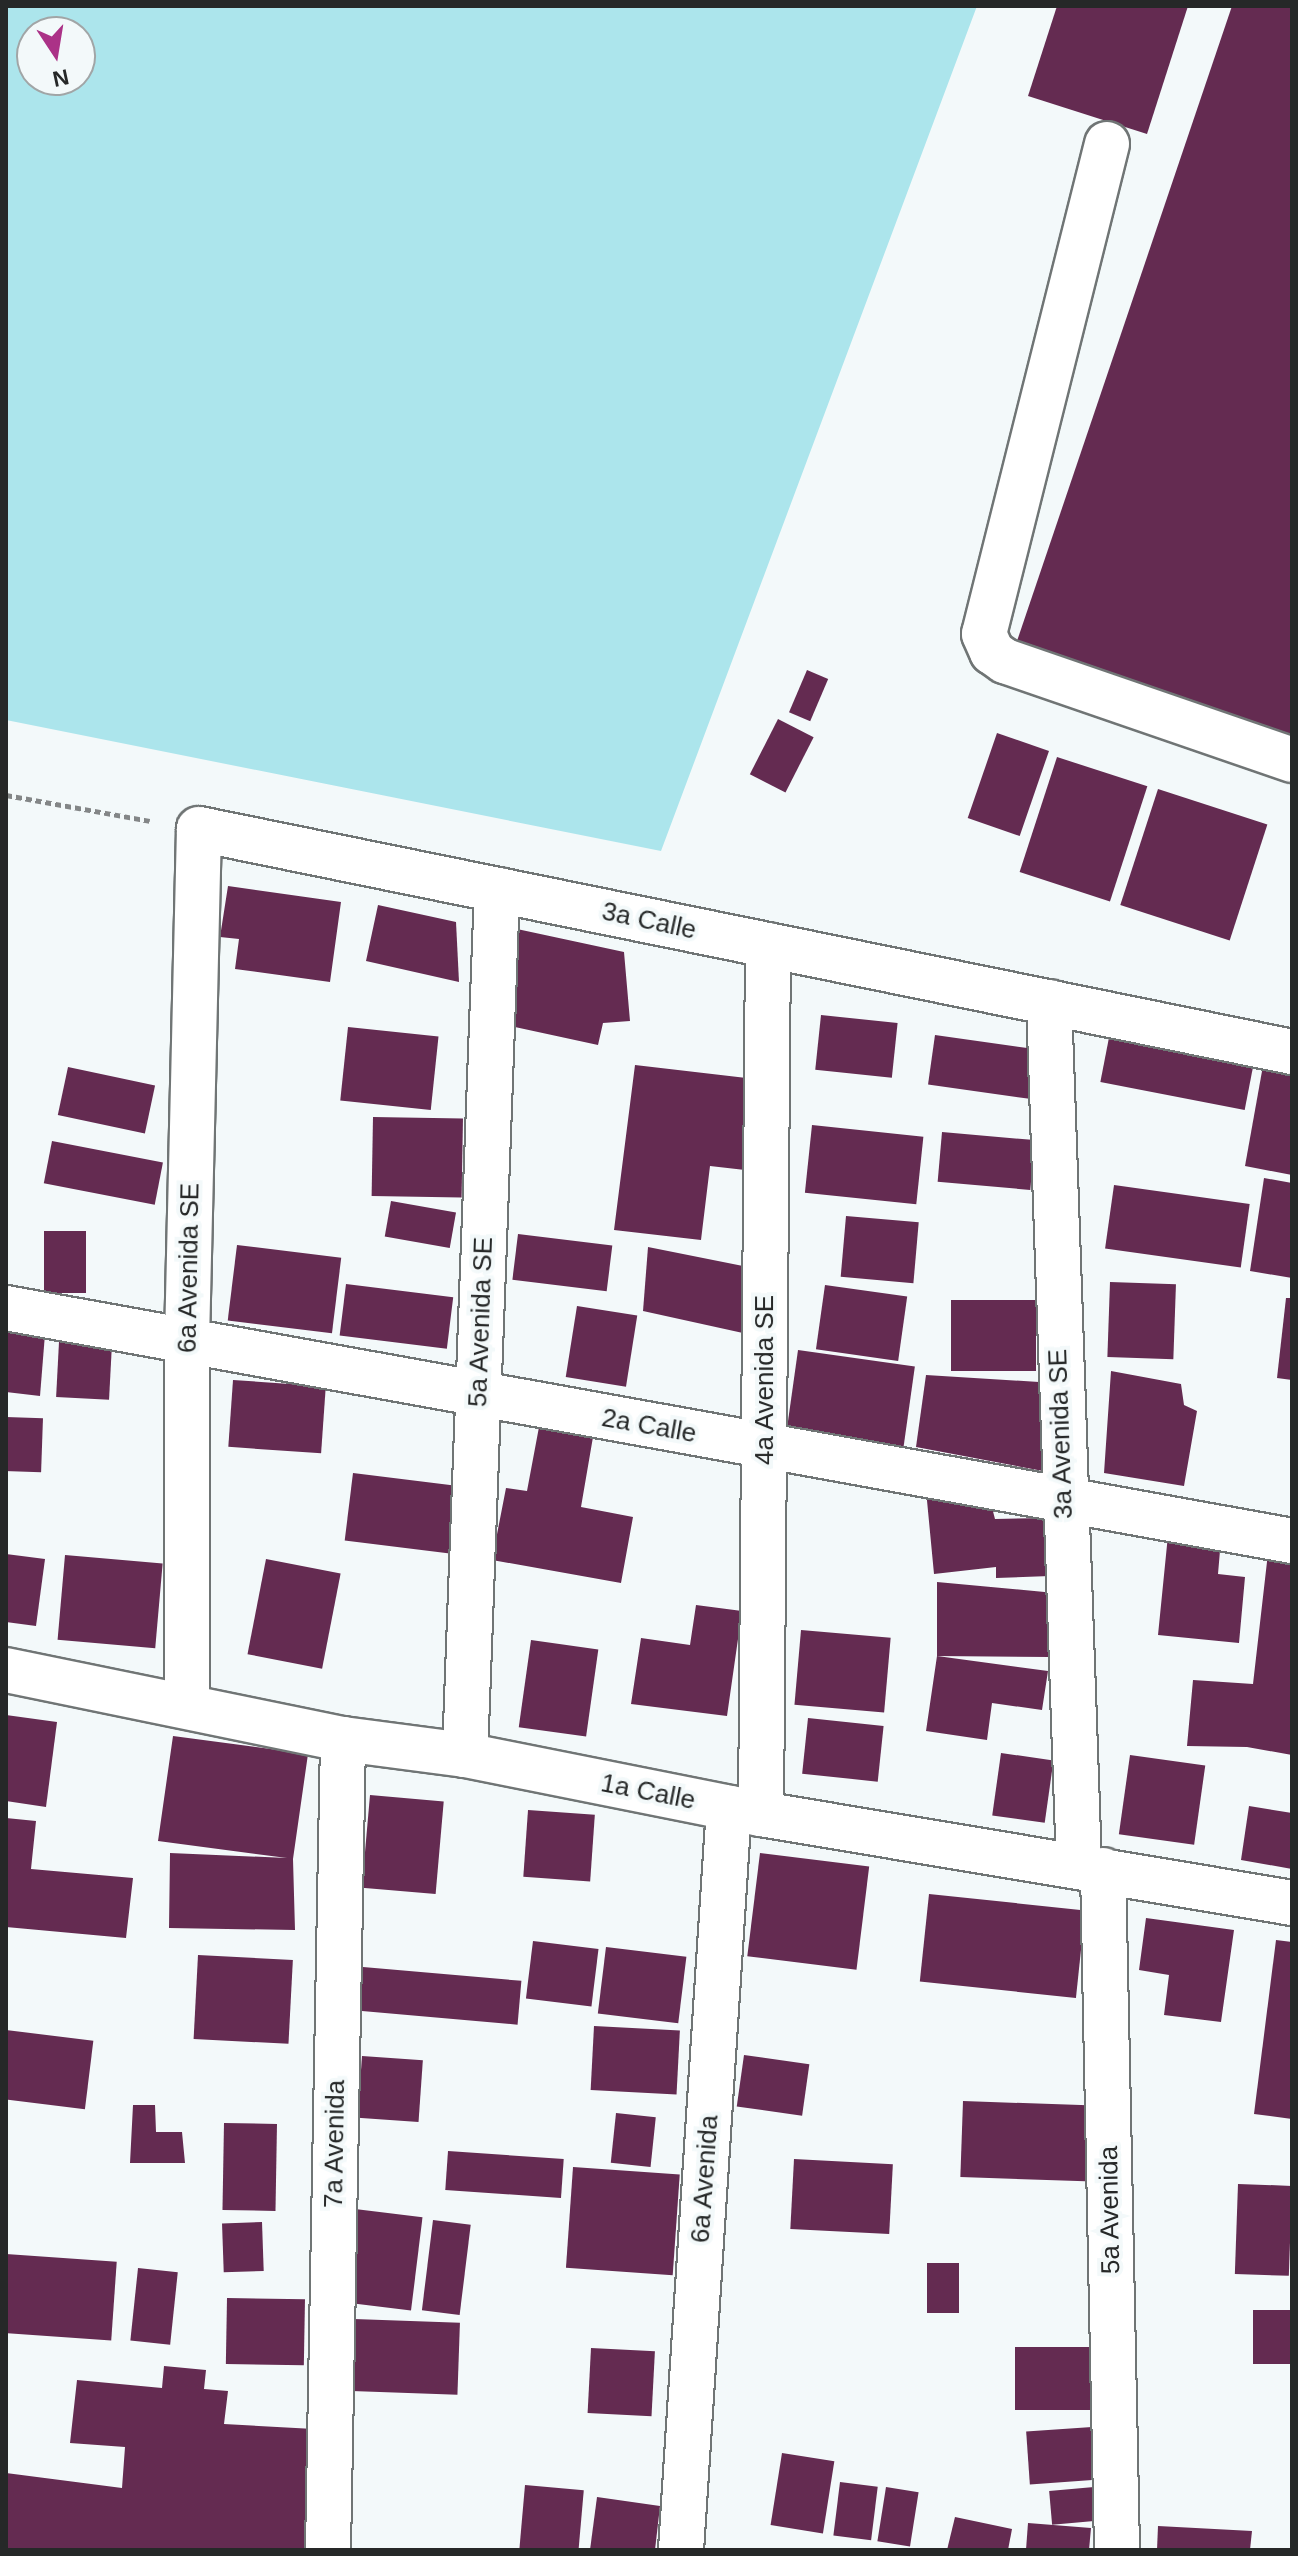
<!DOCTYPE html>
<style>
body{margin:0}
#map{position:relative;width:1298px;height:2556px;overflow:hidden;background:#f3f9fa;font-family:Helvetica,sans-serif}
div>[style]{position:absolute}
.green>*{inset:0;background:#ace5ec}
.building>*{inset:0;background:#642b51;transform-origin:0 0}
.path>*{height:5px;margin-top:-2.5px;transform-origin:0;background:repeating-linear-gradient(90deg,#838687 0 6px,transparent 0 10px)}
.roads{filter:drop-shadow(2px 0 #707575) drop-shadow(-2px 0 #707575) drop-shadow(0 2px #707575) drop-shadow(0 -2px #707575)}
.minor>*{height:44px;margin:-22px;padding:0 22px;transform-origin:22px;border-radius:22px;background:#fff}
span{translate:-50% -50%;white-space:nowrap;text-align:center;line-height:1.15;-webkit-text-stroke:8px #f3f9fa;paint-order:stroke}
.street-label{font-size:26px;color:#262828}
.frame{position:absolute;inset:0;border:8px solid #262828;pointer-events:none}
.north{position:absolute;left:16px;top:16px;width:80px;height:80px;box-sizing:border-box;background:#f3f9fa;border:2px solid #a1a5a6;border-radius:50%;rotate:168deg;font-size:22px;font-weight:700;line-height:32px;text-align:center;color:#262828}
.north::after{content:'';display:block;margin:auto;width:28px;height:36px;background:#ab3287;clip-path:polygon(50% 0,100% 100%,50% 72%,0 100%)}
</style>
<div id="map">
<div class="green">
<i style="clip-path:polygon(evenodd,6px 6px,977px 6px,661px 851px,6px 720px,6px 6px,32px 32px,80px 32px,80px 80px,32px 80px,32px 32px)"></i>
</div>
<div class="building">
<i style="clip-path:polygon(1057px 6px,1188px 6px,1147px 134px,1028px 96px)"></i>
<i style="clip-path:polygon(1232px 6px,1292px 6px,1290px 742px,1014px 650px)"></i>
<i style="left:807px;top:670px;width:23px;height:46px;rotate:23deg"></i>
<i style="left:778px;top:719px;width:40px;height:62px;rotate:27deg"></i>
<i style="left:997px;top:733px;width:55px;height:90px;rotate:19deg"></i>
<i style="left:1057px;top:757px;width:95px;height:121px;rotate:18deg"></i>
<i style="left:1158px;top:789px;width:115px;height:122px;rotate:18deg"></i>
<i style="clip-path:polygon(228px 886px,341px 902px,330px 982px,235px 969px,239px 939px,220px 937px)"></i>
<i style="clip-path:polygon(378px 905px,456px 922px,459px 982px,366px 961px)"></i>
<i style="clip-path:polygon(517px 929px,624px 952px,630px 1021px,603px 1023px,598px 1045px,497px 1023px)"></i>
<i style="left:821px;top:1015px;width:77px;height:55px;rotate:6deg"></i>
<i style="left:1112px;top:1022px;width:147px;height:61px;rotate:11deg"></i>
<i style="left:348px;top:1027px;width:91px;height:74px;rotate:6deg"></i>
<i style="left:935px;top:1035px;width:110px;height:50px;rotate:8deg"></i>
<i style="clip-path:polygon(1264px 1060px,1292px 1064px,1292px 1175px,1245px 1166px)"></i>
<i style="clip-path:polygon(635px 1065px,755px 1079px,745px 1170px,710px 1166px,701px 1240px,614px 1230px)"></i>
<i style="left:68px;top:1067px;width:89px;height:49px;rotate:12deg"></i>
<i style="left:373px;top:1117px;width:90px;height:79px;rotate:1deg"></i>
<i style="left:812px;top:1125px;width:112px;height:68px;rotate:6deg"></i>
<i style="left:942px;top:1132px;width:93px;height:50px;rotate:5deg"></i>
<i style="left:52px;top:1141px;width:113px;height:43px;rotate:11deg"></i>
<i style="clip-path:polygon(1264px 1178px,1292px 1183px,1292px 1278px,1250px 1271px)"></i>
<i style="left:1114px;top:1185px;width:137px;height:64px;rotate:8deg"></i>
<i style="left:391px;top:1201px;width:66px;height:36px;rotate:10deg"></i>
<i style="left:846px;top:1216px;width:73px;height:61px;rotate:5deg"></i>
<i style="left:44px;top:1231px;width:42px;height:62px"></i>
<i style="left:518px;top:1234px;width:95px;height:46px;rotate:7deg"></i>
<i style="left:237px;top:1245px;width:105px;height:76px;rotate:7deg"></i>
<i style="clip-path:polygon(648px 1247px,748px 1267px,752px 1335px,643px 1311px)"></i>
<i style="left:1110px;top:1282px;width:66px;height:75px;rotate:2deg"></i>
<i style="left:346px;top:1284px;width:108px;height:52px;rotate:7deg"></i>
<i style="left:825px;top:1285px;width:83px;height:65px;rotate:8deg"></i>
<i style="clip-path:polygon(1286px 1298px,1292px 1298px,1292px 1380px,1277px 1378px)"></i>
<i style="left:951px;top:1300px;width:85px;height:71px"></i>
<i style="left:577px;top:1306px;width:61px;height:72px;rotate:9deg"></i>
<i style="clip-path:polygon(6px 1330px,45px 1334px,40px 1396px,6px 1392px)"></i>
<i style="left:59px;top:1342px;width:53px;height:55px;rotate:3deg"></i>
<i style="left:798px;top:1350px;width:118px;height:81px;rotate:8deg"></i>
<i style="clip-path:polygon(1111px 1371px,1181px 1384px,1184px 1405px,1197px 1411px,1184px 1486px,1104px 1473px)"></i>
<i style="clip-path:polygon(926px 1375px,1039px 1382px,1043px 1471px,916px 1447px)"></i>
<i style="left:233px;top:1380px;width:93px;height:67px;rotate:4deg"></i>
<i style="left:6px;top:1417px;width:37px;height:54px;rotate:2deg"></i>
<i style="clip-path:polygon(539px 1427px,593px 1437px,581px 1507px,633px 1517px,621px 1583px,492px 1560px,506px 1488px,527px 1491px)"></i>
<i style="left:353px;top:1473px;width:112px;height:68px;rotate:7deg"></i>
<i style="clip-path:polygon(926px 1490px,990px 1500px,995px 1519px,1048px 1518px,1050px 1576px,996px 1578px,996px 1567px,934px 1574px)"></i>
<i style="clip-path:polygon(1168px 1535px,1221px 1539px,1218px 1574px,1245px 1577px,1239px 1643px,1158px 1635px)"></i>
<i style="clip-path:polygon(1268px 1553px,1292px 1556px,1292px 1755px,1247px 1747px,1187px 1746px,1193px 1680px,1253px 1684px)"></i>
<i style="clip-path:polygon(6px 1554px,45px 1559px,36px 1626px,6px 1622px)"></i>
<i style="left:65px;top:1555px;width:98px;height:85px;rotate:5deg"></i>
<i style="left:266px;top:1559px;width:76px;height:97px;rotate:11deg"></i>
<i style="clip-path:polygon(937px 1582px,1055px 1593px,1050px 1657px,937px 1656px,1048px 1671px,1042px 1710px,992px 1703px,987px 1740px,926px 1731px,937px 1656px)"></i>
<i style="clip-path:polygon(696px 1605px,742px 1611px,727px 1716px,631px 1704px,641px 1638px,690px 1645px)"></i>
<i style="left:801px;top:1630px;width:90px;height:75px;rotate:5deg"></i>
<i style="left:531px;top:1640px;width:68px;height:88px;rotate:8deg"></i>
<i style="clip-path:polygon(6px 1715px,57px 1722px,46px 1807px,6px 1801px)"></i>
<i style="left:808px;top:1718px;width:76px;height:56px;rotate:6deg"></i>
<i style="clip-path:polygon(173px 1736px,308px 1754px,293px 1859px,295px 1930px,169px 1928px,170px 1853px,287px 1858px,158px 1841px)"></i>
<i style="left:1001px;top:1753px;width:53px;height:63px;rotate:8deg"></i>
<i style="left:1130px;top:1755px;width:76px;height:80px;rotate:8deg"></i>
<i style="left:370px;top:1795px;width:74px;height:93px;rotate:5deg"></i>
<i style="clip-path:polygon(1249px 1806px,1292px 1813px,1292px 1869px,1241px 1860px)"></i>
<i style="left:528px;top:1810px;width:67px;height:67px;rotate:4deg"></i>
<i style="clip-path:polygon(6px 1818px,36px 1821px,31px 1869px,133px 1878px,126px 1938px,6px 1927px)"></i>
<i style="left:760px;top:1853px;width:110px;height:104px;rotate:7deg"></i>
<i style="left:929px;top:1894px;width:157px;height:88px;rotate:6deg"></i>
<i style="clip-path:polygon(1146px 1918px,1234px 1930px,1221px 2022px,1164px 2015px,1169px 1975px,1139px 1970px)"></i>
<i style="clip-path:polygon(1276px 1940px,1292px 1942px,1292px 2119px,1254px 2114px)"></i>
<i style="left:533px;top:1941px;width:66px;height:58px;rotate:7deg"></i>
<i style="left:606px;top:1947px;width:81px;height:67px;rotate:7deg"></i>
<i style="left:198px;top:1955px;width:95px;height:84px;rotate:3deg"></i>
<i style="left:363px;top:1967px;width:159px;height:44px;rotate:5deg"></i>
<i style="left:594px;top:2026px;width:86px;height:64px;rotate:3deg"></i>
<i style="left:6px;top:2030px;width:88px;height:69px;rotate:7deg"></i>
<i style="left:744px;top:2055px;width:66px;height:52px;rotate:8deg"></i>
<i style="left:362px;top:2056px;width:61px;height:62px;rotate:4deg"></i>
<i style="left:963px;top:2101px;width:125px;height:76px;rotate:2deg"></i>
<i style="clip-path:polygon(133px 2105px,155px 2105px,156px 2132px,182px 2132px,185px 2163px,130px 2163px)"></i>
<i style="left:616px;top:2113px;width:40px;height:50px;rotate:6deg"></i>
<i style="left:224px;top:2123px;width:53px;height:87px;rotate:1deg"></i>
<i style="left:448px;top:2151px;width:116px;height:39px;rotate:4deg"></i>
<i style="left:794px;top:2159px;width:99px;height:70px;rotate:3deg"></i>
<i style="left:573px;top:2167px;width:107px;height:101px;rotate:4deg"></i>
<i style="left:1238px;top:2184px;width:54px;height:90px;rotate:2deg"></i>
<i style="left:355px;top:2209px;width:68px;height:94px;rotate:7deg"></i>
<i style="left:433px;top:2220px;width:38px;height:91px;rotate:7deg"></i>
<i style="left:262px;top:2222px;width:49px;height:40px;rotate:88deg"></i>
<i style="left:6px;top:2254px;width:111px;height:79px;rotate:4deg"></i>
<i style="left:927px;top:2263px;width:32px;height:50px"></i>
<i style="left:138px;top:2268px;width:40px;height:73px;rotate:6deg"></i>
<i style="left:227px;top:2298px;width:78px;height:66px;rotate:1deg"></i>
<i style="left:1253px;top:2310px;width:39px;height:54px"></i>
<i style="left:354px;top:2319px;width:106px;height:72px;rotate:2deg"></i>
<i style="left:1015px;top:2347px;width:84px;height:63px"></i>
<i style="left:591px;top:2348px;width:64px;height:65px;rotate:3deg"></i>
<i style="clip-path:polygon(164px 2366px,206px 2370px,204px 2389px,228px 2391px,224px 2424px,314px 2429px,307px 2550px,6px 2550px,6px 2473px,122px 2488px,125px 2447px,70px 2443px,77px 2380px,162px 2388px)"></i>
<i style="left:1092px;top:2427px;width:53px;height:66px;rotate:86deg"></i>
<i style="left:782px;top:2453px;width:53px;height:73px;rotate:9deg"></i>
<i style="left:840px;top:2482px;width:38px;height:54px;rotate:7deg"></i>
<i style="left:525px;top:2485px;width:59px;height:65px;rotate:5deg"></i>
<i style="left:886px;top:2487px;width:33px;height:55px;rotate:9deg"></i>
<i style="left:1094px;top:2487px;width:34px;height:45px;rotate:85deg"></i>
<i style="clip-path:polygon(597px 2497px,660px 2506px,655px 2550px,590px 2550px)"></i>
<i style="clip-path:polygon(955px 2517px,1012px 2529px,1008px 2550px,947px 2550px)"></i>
<i style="clip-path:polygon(1028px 2523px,1091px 2528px,1089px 2550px,1026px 2550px)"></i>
<i style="clip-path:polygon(1158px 2526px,1252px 2531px,1250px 2550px,1157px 2550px)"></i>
</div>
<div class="path">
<i style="left:6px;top:795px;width:146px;rotate:10.2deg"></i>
</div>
<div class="roads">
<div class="minor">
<i style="left:1107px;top:144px;width:505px;rotate:104.09deg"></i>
<i style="left:984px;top:634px;width:20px;rotate:66deg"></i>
<i style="left:992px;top:652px;width:16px;rotate:35deg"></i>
<i style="left:1005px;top:661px;width:304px;rotate:19deg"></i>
<i style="left:1049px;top:1002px;width:864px;rotate:88.01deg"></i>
<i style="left:6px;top:1308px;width:1307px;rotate:10.27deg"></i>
<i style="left:6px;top:1670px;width:344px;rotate:11.6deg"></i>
<i style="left:343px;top:1739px;width:123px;rotate:7.5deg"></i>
<i style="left:465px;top:1755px;width:302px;rotate:11.3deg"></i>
<i style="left:761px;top:1814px;width:538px;rotate:9.51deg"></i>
<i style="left:187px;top:1706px;width:365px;rotate:-90deg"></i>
<i style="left:187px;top:1341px;width:512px;rotate:-88.66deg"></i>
<i style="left:199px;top:829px;width:1116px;rotate:11.53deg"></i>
<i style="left:465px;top:1755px;width:866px;rotate:-87.88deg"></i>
<i style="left:761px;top:1814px;width:869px;rotate:-89.54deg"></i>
<i style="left:1103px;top:1870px;width:680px;rotate:88.82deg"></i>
<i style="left:328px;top:2550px;width:811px;rotate:-88.94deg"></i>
<i style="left:681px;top:2550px;width:744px;rotate:-86.3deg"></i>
</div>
</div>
<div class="street-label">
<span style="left:649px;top:921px;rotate:12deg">3a Calle</span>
<span style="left:189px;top:1268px;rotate:-89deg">6a Avenida SE</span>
<span style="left:481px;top:1322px;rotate:-88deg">5a Avenida SE</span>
<span style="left:765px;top:1380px;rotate:-90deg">4a Avenida SE</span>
<span style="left:649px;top:1426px;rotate:10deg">2a Calle</span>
<span style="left:1061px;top:1434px;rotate:-92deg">3a Avenida SE</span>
<span style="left:648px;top:1792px;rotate:11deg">1a Calle</span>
<span style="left:335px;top:2144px;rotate:-89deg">7a Avenida</span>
<span style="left:705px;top:2179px;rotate:-86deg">6a Avenida</span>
<span style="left:1110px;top:2210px;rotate:-91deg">5a Avenida</span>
</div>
<div class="frame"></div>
<div class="north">N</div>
</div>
